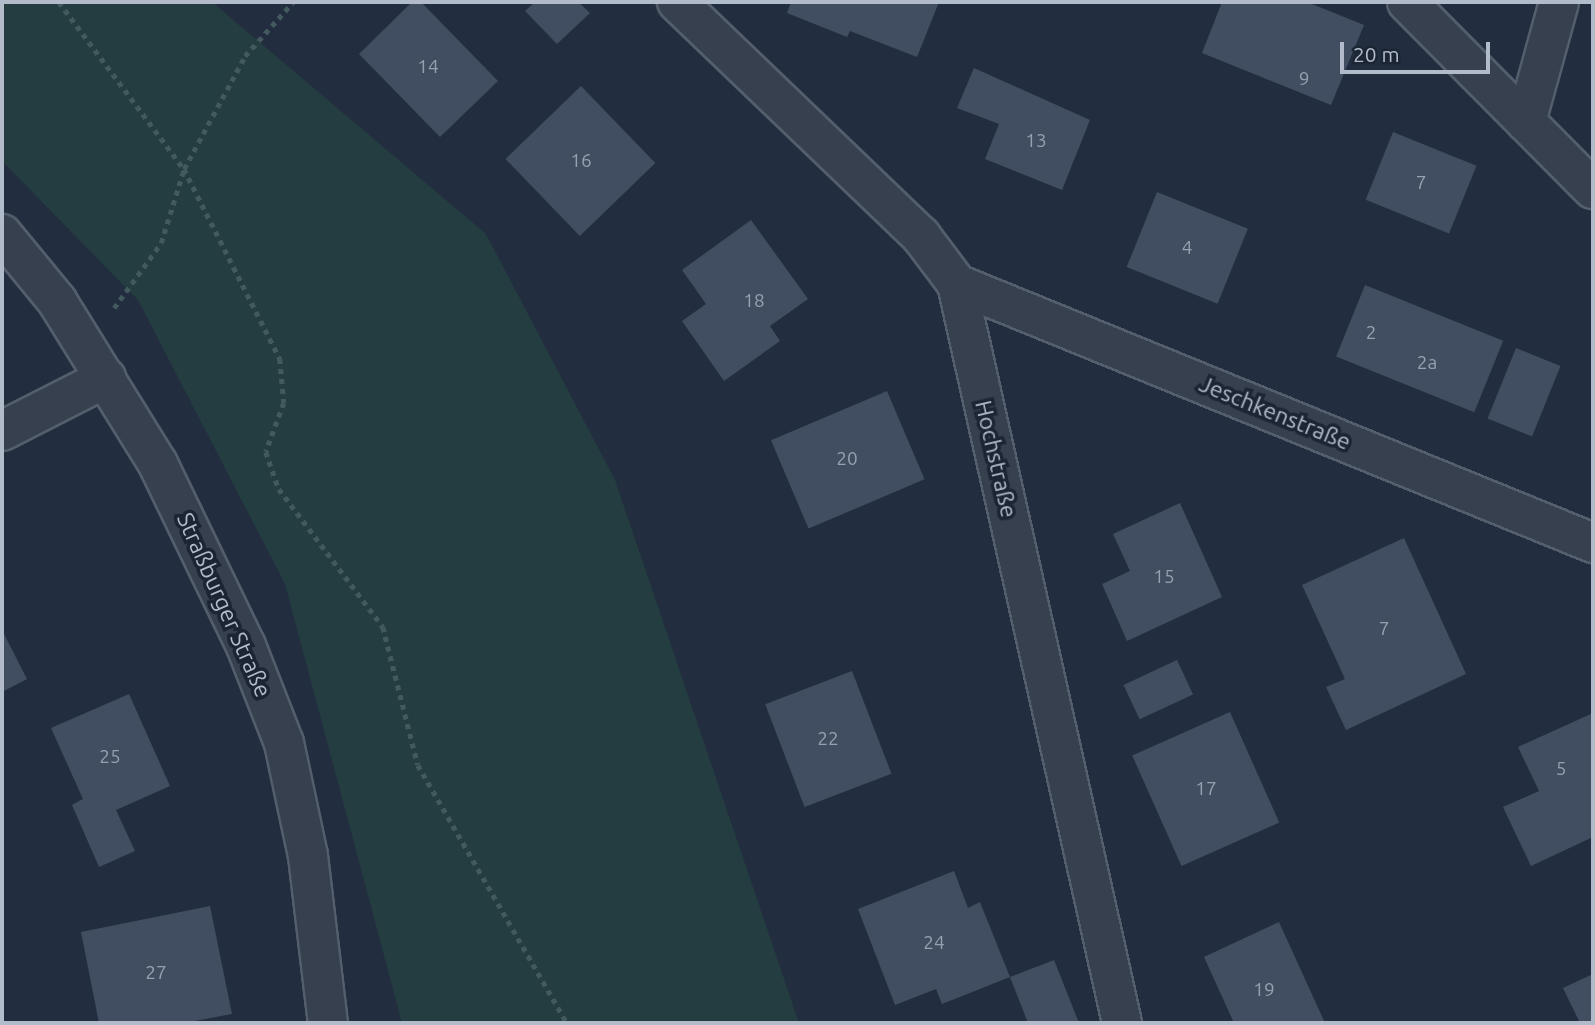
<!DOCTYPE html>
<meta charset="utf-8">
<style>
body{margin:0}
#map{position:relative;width:1595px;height:1025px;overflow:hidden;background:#222e3f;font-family:Ubuntu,sans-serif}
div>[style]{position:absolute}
.green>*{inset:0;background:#243d40}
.building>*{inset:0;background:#414e61;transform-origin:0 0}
.path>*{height:4.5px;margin-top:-2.25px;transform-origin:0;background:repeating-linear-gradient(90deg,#425a5d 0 5px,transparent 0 10px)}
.roads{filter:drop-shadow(2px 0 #545e6c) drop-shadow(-2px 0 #545e6c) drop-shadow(0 2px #545e6c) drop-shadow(0 -2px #545e6c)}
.street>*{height:38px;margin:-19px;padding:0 19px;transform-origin:19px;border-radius:19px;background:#36404f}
span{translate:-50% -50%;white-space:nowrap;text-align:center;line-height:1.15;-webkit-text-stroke:7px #1b2533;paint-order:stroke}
.number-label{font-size:19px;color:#96a0b0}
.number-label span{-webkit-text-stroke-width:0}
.street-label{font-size:23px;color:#b2bbca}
.frame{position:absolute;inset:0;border:4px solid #b2bbca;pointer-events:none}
.scale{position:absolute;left:1340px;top:42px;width:150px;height:32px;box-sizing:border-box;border:4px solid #b2bbca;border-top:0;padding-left:9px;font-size:21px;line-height:24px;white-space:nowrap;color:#b2bbca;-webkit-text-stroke:5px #1b2533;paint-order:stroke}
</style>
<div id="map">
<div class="green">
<i style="clip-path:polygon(2px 2px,212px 2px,486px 234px,615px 480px,799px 1023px,402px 1023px,285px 584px,138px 300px,2px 161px)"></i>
</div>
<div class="building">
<i style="clip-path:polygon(412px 2px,421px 2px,498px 81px,440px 137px,359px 54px)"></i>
<i style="clip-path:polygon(535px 2px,578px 2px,590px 13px,557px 44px,525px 11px)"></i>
<i style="clip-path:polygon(791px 2px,939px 2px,917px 57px,850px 31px,847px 37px,787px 13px)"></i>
<i style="clip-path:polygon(1222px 2px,1307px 2px,1364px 25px,1331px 105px,1202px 53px)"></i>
<i style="clip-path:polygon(974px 68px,1090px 120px,1062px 190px,985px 159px,999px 124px,957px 108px)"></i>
<i style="left:581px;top:86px;width:107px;height:105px;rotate:46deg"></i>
<i style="left:1393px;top:132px;width:90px;height:73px;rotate:22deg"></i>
<i style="left:1157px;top:192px;width:98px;height:81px;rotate:22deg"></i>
<i style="clip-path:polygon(751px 220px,808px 299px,770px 326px,780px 341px,724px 381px,682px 321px,706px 304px,682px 270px)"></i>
<i style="left:1365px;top:285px;width:149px;height:77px;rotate:22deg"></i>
<i style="left:1516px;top:348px;width:48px;height:76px;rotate:22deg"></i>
<i style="left:887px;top:391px;width:96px;height:126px;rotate:67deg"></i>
<i style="clip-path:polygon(1180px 503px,1222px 597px,1127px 641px,1102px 584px,1130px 571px,1113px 534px)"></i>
<i style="clip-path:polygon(1404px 538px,1466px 674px,1346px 730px,1326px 687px,1345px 679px,1302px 585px)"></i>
<i style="clip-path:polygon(2px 630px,27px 679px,2px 692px)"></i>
<i style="left:1177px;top:660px;width:38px;height:59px;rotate:65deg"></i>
<i style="left:852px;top:671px;width:110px;height:93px;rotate:69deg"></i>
<i style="clip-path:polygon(129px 694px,170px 786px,116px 810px,135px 851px,99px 867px,72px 805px,83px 799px,51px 728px)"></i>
<i style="left:1230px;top:712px;width:121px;height:107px;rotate:66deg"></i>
<i style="clip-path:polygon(1593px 713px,1593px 837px,1531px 866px,1503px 807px,1539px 791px,1518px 747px)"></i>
<i style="clip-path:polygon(954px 871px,968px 908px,980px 902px,1010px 977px,942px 1004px,936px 989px,895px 1005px,858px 909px)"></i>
<i style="clip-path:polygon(210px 906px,232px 1014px,184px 1023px,99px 1023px,81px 932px)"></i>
<i style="clip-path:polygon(1279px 922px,1325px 1023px,1234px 1023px,1204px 957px)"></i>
<i style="clip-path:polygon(1054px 960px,1079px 1023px,1028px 1023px,1010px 977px)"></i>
<i style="clip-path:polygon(1593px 974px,1593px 1023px,1580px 1023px,1563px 988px)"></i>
</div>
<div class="path">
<i style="left:59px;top:2px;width:209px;rotate:53.2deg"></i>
<i style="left:184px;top:169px;width:213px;rotate:63.2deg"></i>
<i style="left:280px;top:359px;width:44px;rotate:84.8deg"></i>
<i style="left:284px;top:403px;width:52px;rotate:110.2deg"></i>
<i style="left:266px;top:452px;width:39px;rotate:71deg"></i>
<i style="left:279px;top:489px;width:173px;rotate:53deg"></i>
<i style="left:383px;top:627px;width:142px;rotate:75.8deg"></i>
<i style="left:418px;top:765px;width:298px;rotate:60deg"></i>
<i style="left:114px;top:308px;width:80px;rotate:-54.1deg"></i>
<i style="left:161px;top:243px;width:77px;rotate:-72.7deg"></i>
<i style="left:184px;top:169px;width:128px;rotate:-61.6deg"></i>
<i style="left:245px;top:56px;width:72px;rotate:-48.4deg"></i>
</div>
<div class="roads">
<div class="street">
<i style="left:677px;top:2px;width:338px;rotate:43.8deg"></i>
<i style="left:921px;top:236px;width:60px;rotate:53.1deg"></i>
<i style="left:957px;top:284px;width:757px;rotate:77.41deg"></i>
<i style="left:1407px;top:2px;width:264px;rotate:45.2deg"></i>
<i style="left:1526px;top:122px;width:124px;rotate:-74.6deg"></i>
<i style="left:2px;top:234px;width:87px;rotate:50.6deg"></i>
<i style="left:57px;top:301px;width:192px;rotate:58.2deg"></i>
<i style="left:158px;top:464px;width:202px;rotate:64.2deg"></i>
<i style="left:246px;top:646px;width:104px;rotate:68.6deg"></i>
<i style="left:284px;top:743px;width:116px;rotate:78deg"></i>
<i style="left:308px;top:856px;width:168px;rotate:83.2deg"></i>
<i style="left:957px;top:284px;width:687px;rotate:22.16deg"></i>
<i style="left:2px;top:431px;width:117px;rotate:-27deg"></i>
</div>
</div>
<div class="number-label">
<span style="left:428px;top:67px">14</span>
<span style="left:1304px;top:79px">9</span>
<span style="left:1036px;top:141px">13</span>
<span style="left:581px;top:161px">16</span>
<span style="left:1421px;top:183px">7</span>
<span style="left:1187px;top:248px">4</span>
<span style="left:754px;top:301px">18</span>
<span style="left:1371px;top:333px">2</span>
<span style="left:1427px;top:363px">2a</span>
<span style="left:847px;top:459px">20</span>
<span style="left:1164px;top:577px">15</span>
<span style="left:1384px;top:629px">7</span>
<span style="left:828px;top:739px">22</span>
<span style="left:110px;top:757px">25</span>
<span style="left:1561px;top:769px">5</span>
<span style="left:1206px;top:789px">17</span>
<span style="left:934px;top:943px">24</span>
<span style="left:156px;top:973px">27</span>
<span style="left:1264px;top:990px">19</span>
</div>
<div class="street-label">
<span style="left:1275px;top:413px;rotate:22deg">Jeschkenstraße</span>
<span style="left:996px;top:459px;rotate:77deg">Hochstraße</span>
<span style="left:224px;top:605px;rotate:66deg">Straßburger Straße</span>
</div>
<div class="frame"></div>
<div class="scale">20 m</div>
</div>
